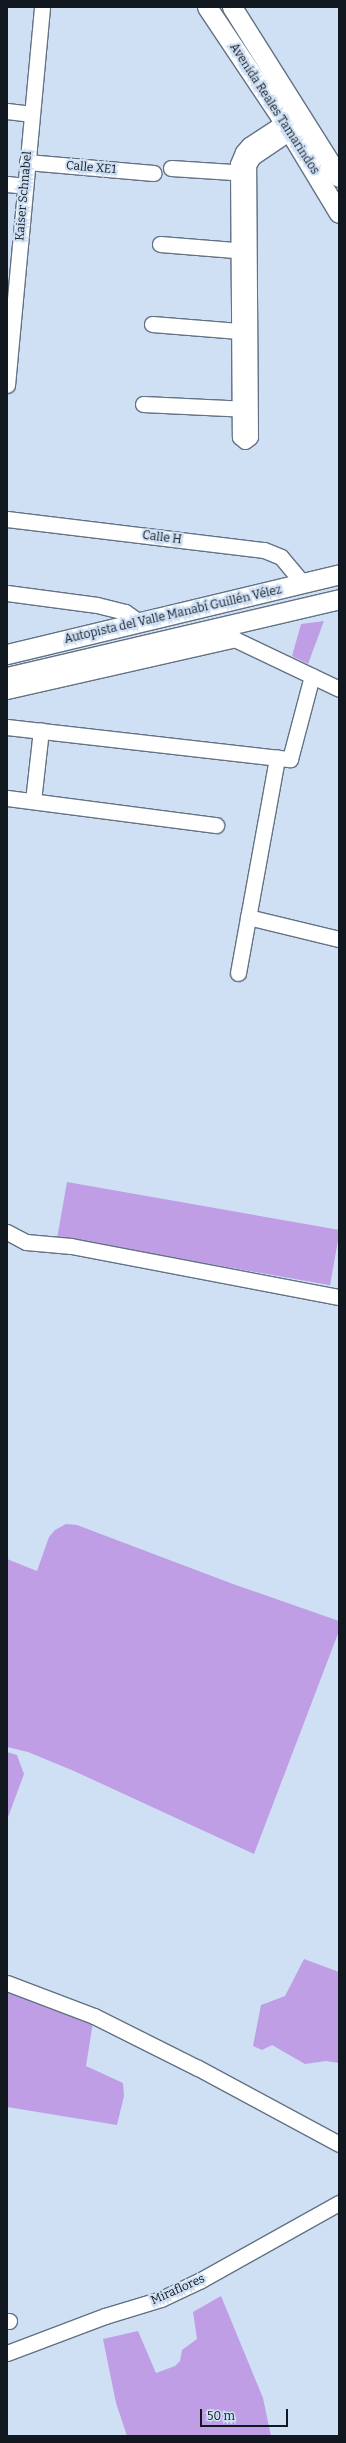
<!DOCTYPE html>
<meta charset="utf-8">
<style>
body{margin:0}
#map{position:relative;width:346px;height:2443px;overflow:hidden;background:#cfe0f5;font-family:Bitter,serif}
div>[style]{position:absolute}
.green>*{inset:0;background:#bf9ee6;transform-origin:0 0}
.roads{filter:drop-shadow(1px 0 #637284) drop-shadow(-1px 0 #637284) drop-shadow(0 1px #637284) drop-shadow(0 -1px #637284)}
.minor>*{height:15px;margin:-7.5px;padding:0 7.5px;transform-origin:7.5px;border-radius:7.5px;background:#fff}
.major>*{height:19px;margin:-9.5px;padding:0 9.5px;transform-origin:9.5px;border-radius:9.5px;background:#fff}
span{translate:-50% -50%;white-space:nowrap;text-align:center;line-height:1.15;-webkit-text-stroke:4px #cfe0f5;paint-order:stroke}
.street-label{font-size:12px;color:#12181f}
.frame{position:absolute;inset:0;border:8px solid #12181f;pointer-events:none}
.scale{position:absolute;left:200px;top:2409px;width:88px;height:18px;box-sizing:border-box;border:2px solid #12181f;border-top:0;padding-left:5px;font-size:12px;line-height:14px;white-space:nowrap;color:#12181f;-webkit-text-stroke:3px #cfe0f5;paint-order:stroke}
</style>
<div id="map">
<div class="green">
<i style="clip-path:polygon(324px 621px,308px 664px,292px 656px,301px 624px)"></i>
<i style="left:67px;top:1182px;width:277px;height:56px;rotate:10deg"></i>
<i style="clip-path:polygon(66px 1524px,77px 1525px,233px 1584px,339px 1621px,339px 1631px,254px 1854px,74px 1771px,28px 1752px,7px 1747px,7px 1559px,37px 1571px,49px 1537px,55px 1530px)"></i>
<i style="clip-path:polygon(7px 1752px,17px 1755px,24px 1774px,7px 1820px)"></i>
<i style="clip-path:polygon(304px 1959px,339px 1972px,339px 2063px,326px 2061px,305px 2064px,272px 2045px,262px 2050px,253px 2046px,261px 2005px,285px 1996px)"></i>
<i style="clip-path:polygon(7px 1983px,94px 2016px,86px 2066px,123px 2083px,124px 2096px,117px 2125px,7px 2107px)"></i>
<i style="clip-path:polygon(221px 2296px,263px 2398px,271px 2436px,127px 2436px,116px 2403px,103px 2339px,138px 2331px,156px 2373px,175px 2366px,180px 2361px,182px 2350px,197px 2339px,193px 2312px)"></i>
</div>
<div class="roads">
<div class="minor">
<i style="left:7px;top:111px;width:25px;rotate:7deg"></i>
<i style="left:284px;top:122px;width:42px;rotate:146.7deg"></i>
<i style="left:249px;top:145px;width:9px;rotate:131deg"></i>
<i style="left:243px;top:152px;width:13px;rotate:113deg"></i>
<i style="left:238px;top:164px;width:273px;rotate:89.6deg"></i>
<i style="left:240px;top:437px;width:6px;rotate:39deg"></i>
<i style="left:245px;top:441px;width:6px;rotate:-39deg"></i>
<i style="left:250px;top:437px;width:272px;rotate:-90.4deg"></i>
<i style="left:248px;top:165px;width:9px;rotate:-58deg"></i>
<i style="left:253px;top:157px;width:45px;rotate:-34deg"></i>
<i style="left:27px;top:162px;width:127px;rotate:5deg"></i>
<i style="left:171px;top:168px;width:77px;rotate:3.7deg"></i>
<i style="left:7px;top:184px;width:18px;rotate:6deg"></i>
<i style="left:160px;top:244px;width:87px;rotate:4.6deg"></i>
<i style="left:152px;top:324px;width:87px;rotate:4.6deg"></i>
<i style="left:239px;top:331px;width:10px;rotate:-11deg"></i>
<i style="left:7px;top:385px;width:380px;rotate:-84.7deg"></i>
<i style="left:143px;top:404px;width:105px;rotate:2.7deg"></i>
<i style="left:7px;top:519px;width:259px;rotate:6.9deg"></i>
<i style="left:264px;top:550px;width:18px;rotate:22deg"></i>
<i style="left:281px;top:557px;width:35px;rotate:50deg"></i>
<i style="left:7px;top:593px;width:91px;rotate:7.6deg"></i>
<i style="left:97px;top:605px;width:29px;rotate:14deg"></i>
<i style="left:125px;top:612px;width:19px;rotate:35deg"></i>
<i style="left:226px;top:635px;width:125px;rotate:25.5deg"></i>
<i style="left:7px;top:691px;width:234px;rotate:-12.8deg"></i>
<i style="left:7px;top:727px;width:285px;rotate:6.5deg"></i>
<i style="left:290px;top:759px;width:86px;rotate:-75.2deg"></i>
<i style="left:7px;top:798px;width:211px;rotate:7.4deg"></i>
<i style="left:33px;top:801px;width:71px;rotate:-83.6deg"></i>
<i style="left:248px;top:917px;width:94px;rotate:13.6deg"></i>
<i style="left:238px;top:973px;width:219px;rotate:-79.7deg"></i>
<i style="left:7px;top:1232px;width:21px;rotate:28deg"></i>
<i style="left:26px;top:1242px;width:45px;rotate:5.1deg"></i>
<i style="left:71px;top:1246px;width:273px;rotate:10.8deg"></i>
<i style="left:7px;top:1983px;width:93px;rotate:20.8deg"></i>
<i style="left:94px;top:2016px;width:116px;rotate:26.6deg"></i>
<i style="left:198px;top:2068px;width:160px;rotate:28.3deg"></i>
<i style="left:7px;top:2321px;width:2px"></i>
<i style="left:7px;top:2353px;width:105px;rotate:-20.7deg"></i>
<i style="left:105px;top:2316px;width:59px;rotate:-16.9deg"></i>
<i style="left:161px;top:2299px;width:44px;rotate:-25.4deg"></i>
<i style="left:201px;top:2280px;width:158px;rotate:-29.2deg"></i>
</div>
<div class="major">
<i style="left:207px;top:7px;width:138px;rotate:56.2deg"></i>
<i style="left:284px;top:122px;width:106px;rotate:58.9deg"></i>
<i style="left:232px;top:7px;width:201px;rotate:57.8deg"></i>
<i style="left:7px;top:654px;width:342px;rotate:-13.5deg"></i>
<i style="left:7px;top:677px;width:341px;rotate:-13.2deg"></i>
</div>
</div>
<div class="street-label">
<span style="left:274px;top:109px;rotate:57deg">Avenida Reales Tamarindos</span>
<span style="left:91px;top:168px;rotate:5deg">Calle XE1</span>
<span style="left:24px;top:196px;rotate:-85deg">Kaiser Schnabel</span>
<span style="left:162px;top:538px;rotate:7deg">Calle H</span>
<span style="left:173px;top:615px;rotate:-13deg">Autopista del Valle Manabí Guillén Vélez</span>
<span style="left:178px;top:2290px;rotate:-24deg">Miraflores</span>
</div>
<div class="frame"></div>
<div class="scale">50 m</div>
</div>
